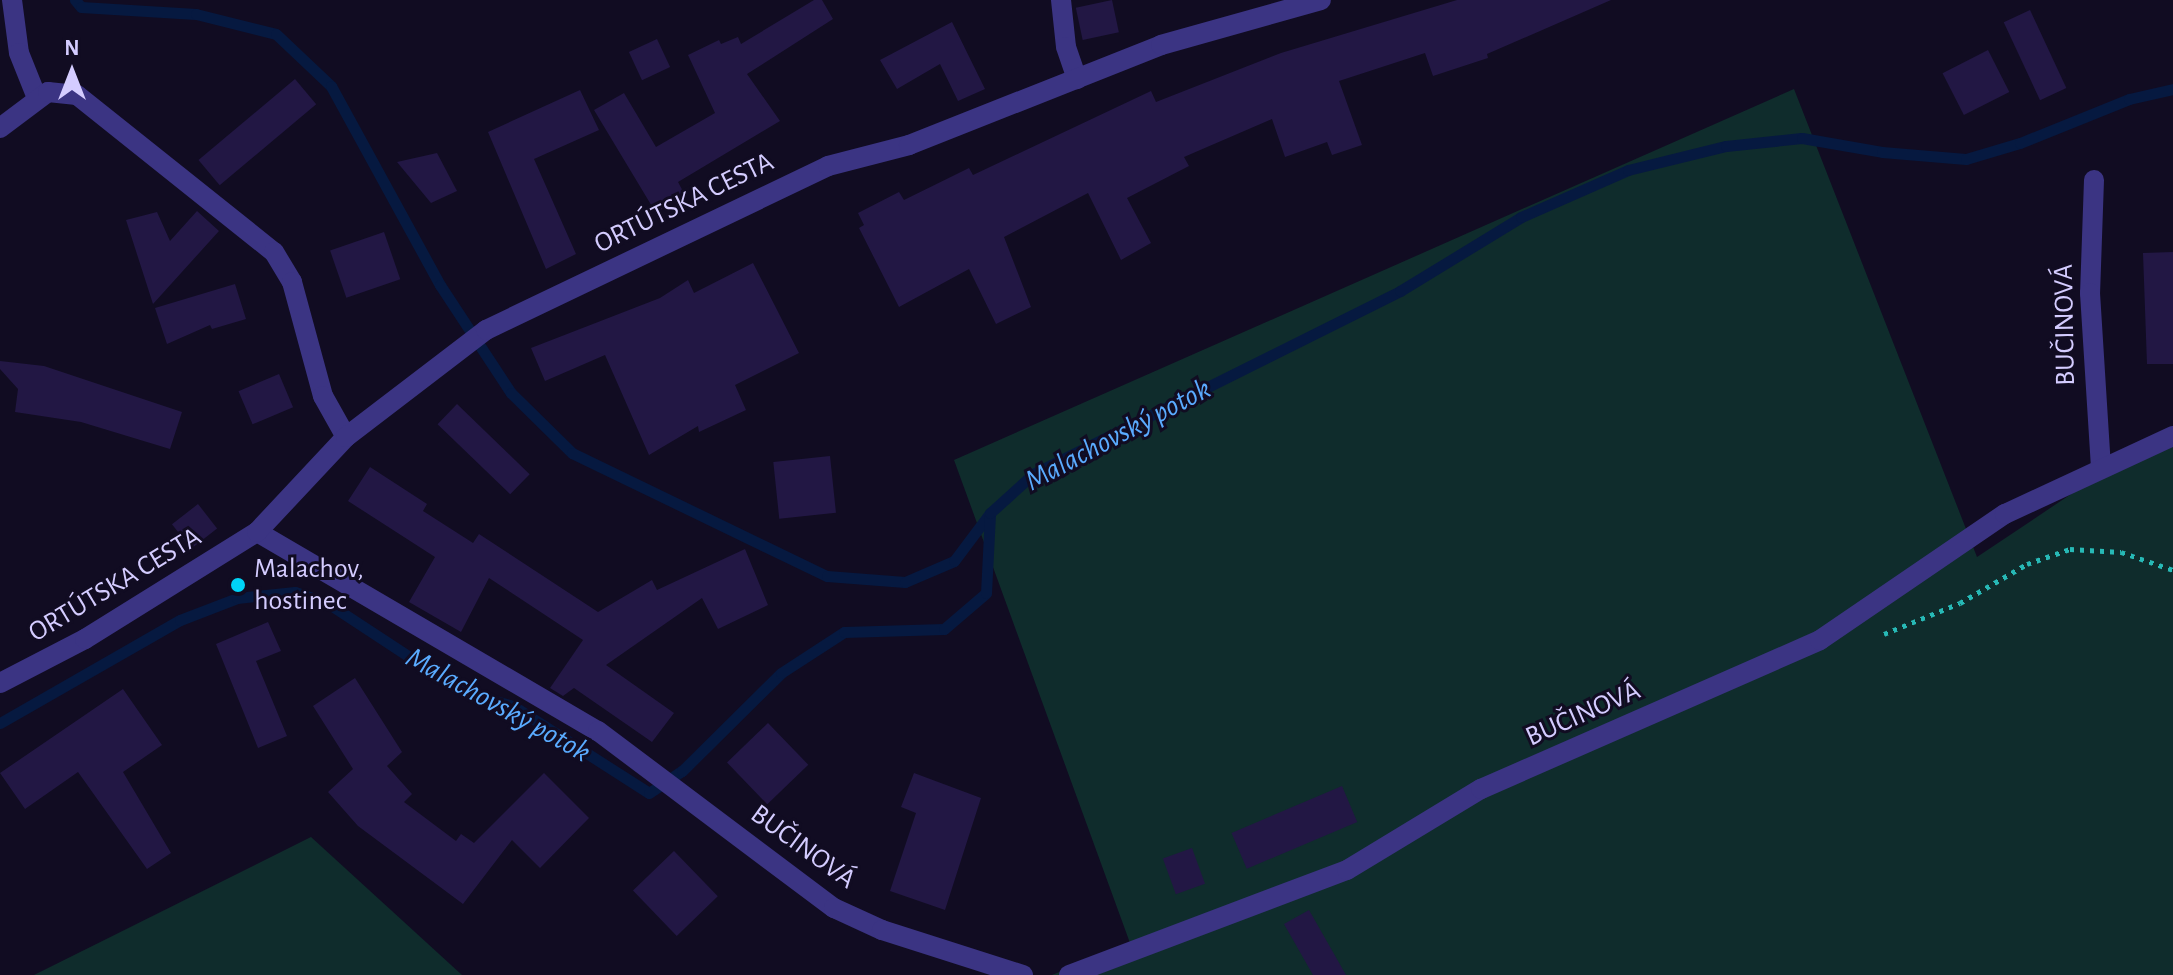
<!DOCTYPE html>
<meta charset="utf-8">
<style>
body{margin:0}
#map{position:relative;width:2173px;height:975px;overflow:hidden;background:#110c22;font-family:"Alegreya Sans",sans-serif}
div>[style]{position:absolute}
.green>*{inset:0;background:#0f2c2c}
.stream>*{height:11px;margin:-5.5px;padding:0 5.5px;transform-origin:5.5px;border-radius:5.5px;background:#061940}
.building>*{inset:0;background:#221744;transform-origin:0 0}
.path>*{height:5px;margin-top:-2.5px;transform-origin:0;background:repeating-linear-gradient(90deg,#27b9b6 0 4px,transparent 0 10px)}
.minor>*{height:20px;margin:-10px;padding:0 10px;transform-origin:10px;border-radius:10px;background:#3b3483}
.dots>*{width:22px;height:22px;translate:-50% -50%;box-sizing:border-box;border:4px solid #110c22;border-radius:50%}
span{translate:-50% -50%;white-space:nowrap;text-align:center;line-height:1.15;-webkit-text-stroke:6px #110c22;paint-order:stroke}
.street-label{font-size:28px;color:#d4ccff}
.poi-label{font-size:28px;color:#d4ccff}
.left{translate:0 -50%;text-align:left}
.water-label{font-size:30px;color:#5aabff;font-style:italic}
.north{position:absolute;left:32px;top:32px;width:80px;height:80px;-webkit-text-stroke:6px #110c22;paint-order:stroke;rotate:0deg;font-size:22px;font-weight:700;line-height:32px;text-align:center;color:#d4ccff}
.north::after{content:'';display:block;margin:auto;width:28px;height:36px;background:#d4ccff;clip-path:polygon(50% 0,100% 100%,50% 72%,0 100%)}
</style>
<div id="map">
<div class="green">
<i style="clip-path:polygon(1794px 89px,1977px 557px,2143px 446px,2173px 432px,2173px 975px,1052px 975px,1130px 943px,954px 460px)"></i>
<i style="clip-path:polygon(311px 837px,462px 975px,34px 975px)"></i>
</div>
<div class="stream">
<i style="left:75px;top:0;width:9px;rotate:49deg"></i>
<i style="left:81px;top:7px;width:115px;rotate:3.5deg"></i>
<i style="left:196px;top:14px;width:82px;rotate:14deg"></i>
<i style="left:276px;top:34px;width:76px;rotate:43.4deg"></i>
<i style="left:331px;top:86px;width:227px;rotate:61.3deg"></i>
<i style="left:440px;top:285px;width:129px;rotate:56.7deg"></i>
<i style="left:511px;top:393px;width:86px;rotate:44.5deg"></i>
<i style="left:572px;top:453px;width:283px;rotate:25.8deg"></i>
<i style="left:827px;top:576px;width:78px;rotate:4.4deg"></i>
<i style="left:905px;top:582px;width:53px;rotate:-23.2deg"></i>
<i style="left:954px;top:561px;width:60px;rotate:-53.1deg"></i>
<i style="left:0;top:723px;width:207px;rotate:-29.8deg"></i>
<i style="left:180px;top:620px;width:61px;rotate:-21.1deg"></i>
<i style="left:237px;top:598px;width:58px;rotate:-5.9deg"></i>
<i style="left:295px;top:592px;width:36px;rotate:19deg"></i>
<i style="left:329px;top:604px;width:160px;rotate:33.3deg"></i>
<i style="left:463px;top:692px;width:52px;rotate:15.6deg"></i>
<i style="left:513px;top:706px;width:161px;rotate:32.6deg"></i>
<i style="left:649px;top:793px;width:40px;rotate:-34deg"></i>
<i style="left:682px;top:771px;width:139px;rotate:-44.7deg"></i>
<i style="left:781px;top:673px;width:75px;rotate:-33.1deg"></i>
<i style="left:844px;top:632px;width:100px;rotate:-1.7deg"></i>
<i style="left:944px;top:629px;width:55px;rotate:-40.6deg"></i>
<i style="left:986px;top:593px;width:80px;rotate:-87.1deg"></i>
<i style="left:990px;top:513px;width:58px;rotate:-42.2deg"></i>
<i style="left:1033px;top:474px;width:410px;rotate:-26.5deg"></i>
<i style="left:1400px;top:291px;width:142px;rotate:-31.4deg"></i>
<i style="left:1521px;top:217px;width:117px;rotate:-23.7deg"></i>
<i style="left:1628px;top:170px;width:101px;rotate:-13.8deg"></i>
<i style="left:1726px;top:146px;width:76px;rotate:-6deg"></i>
<i style="left:1802px;top:138px;width:81px;rotate:9.9deg"></i>
<i style="left:1882px;top:152px;width:84px;rotate:4.8deg"></i>
<i style="left:1966px;top:159px;width:56px;rotate:-16.5deg"></i>
<i style="left:2020px;top:143px;width:118px;rotate:-22deg"></i>
<i style="left:2129px;top:99px;width:45px;rotate:-12.8deg"></i>
</div>
<div class="building">
<i style="clip-path:polygon(814px 0,822px 0,833px 19px,747px 74px,780px 121px,678px 182px,685px 195px,656px 213px,594px 110px,624px 93px,656px 147px,715px 113px,688px 55px,719px 40px,721px 44px,738px 37px,741px 44px)"></i>
<i style="left:1112px;top:0;width:33px;height:37px;rotate:78deg"></i>
<i style="clip-path:polygon(1457px 0,1611px 0,1487px 54px,1488px 58px,1433px 76px,1425px 53px,1339px 81px,1362px 145px,1332px 155px,1327px 142px,1285px 157px,1272px 119px,1184px 157px,1189px 166px,1127px 198px,1151px 243px,1121px 260px,1088px 193px,1004px 237px,1031px 307px,996px 324px,969px 269px,899px 307px,859px 228px,864px 225px,858px 213px,899px 192px,904px 200px,969px 168px,973px 175px,1151px 91px,1156px 102px,1281px 53px)"></i>
<i style="left:2030px;top:10px;width:86px;height:29px;rotate:65deg"></i>
<i style="clip-path:polygon(952px 22px,985px 89px,958px 101px,940px 64px,897px 89px,880px 60px)"></i>
<i style="left:657px;top:39px;width:31px;height:31px;rotate:65deg"></i>
<i style="left:1988px;top:50px;width:47px;height:51px;rotate:63deg"></i>
<i style="left:295px;top:79px;width:33px;height:126px;rotate:50deg"></i>
<i style="clip-path:polygon(580px 90px,599px 130px,534px 159px,576px 254px,546px 269px,488px 132px)"></i>
<i style="clip-path:polygon(437px 153px,457px 191px,431px 203px,397px 162px)"></i>
<i style="clip-path:polygon(197px 211px,219px 231px,153px 304px,126px 220px,157px 212px,170px 241px)"></i>
<i style="left:384px;top:232px;width:50px;height:57px;rotate:71deg"></i>
<i style="clip-path:polygon(2173px 252px,2173px 364px,2147px 364px,2143px 253px)"></i>
<i style="clip-path:polygon(753px 263px,799px 353px,735px 385px,746px 410px,699px 432px,698px 426px,649px 455px,605px 355px,545px 381px,531px 348px,660px 298px,688px 280px,694px 293px)"></i>
<i style="clip-path:polygon(235px 284px,246px 319px,212px 329px,210px 325px,167px 344px,155px 308px)"></i>
<i style="clip-path:polygon(0 361px,44px 366px,182px 412px,170px 449px,81px 422px,15px 412px,18px 389px,0 369px)"></i>
<i style="left:279px;top:374px;width:36px;height:44px;rotate:67deg"></i>
<i style="left:457px;top:404px;width:101px;height:28px;rotate:44deg"></i>
<i style="left:830px;top:456px;width:57px;height:57px;rotate:84deg"></i>
<i style="clip-path:polygon(370px 467px,427px 504px,423px 511px,473px 543px,479px 534px,598px 612px,652px 580px,657px 590px,745px 549px,768px 605px,718px 629px,702px 598px,606px 665px,674px 713px,652px 742px,574px 688px,563px 696px,550px 688px,583px 640px,489px 578px,461px 632px,409px 602px,435px 557px,348px 501px)"></i>
<i style="left:198px;top:504px;width:31px;height:33px;rotate:52deg"></i>
<i style="clip-path:polygon(268px 622px,281px 651px,256px 661px,287px 736px,258px 748px,216px 644px)"></i>
<i style="clip-path:polygon(355px 678px,402px 752px,387px 766px,412px 794px,404px 802px,456px 841px,461px 834px,474px 843px,544px 773px,589px 818px,540px 868px,512px 840px,463px 904px,358px 826px,328px 792px,353px 769px,313px 706px)"></i>
<i style="clip-path:polygon(123px 689px,162px 745px,123px 772px,171px 853px,147px 869px,78px 772px,25px 809px,0 773px)"></i>
<i style="left:768px;top:723px;width:58px;height:57px;rotate:46deg"></i>
<i style="clip-path:polygon(914px 773px,981px 798px,945px 910px,890px 891px,916px 813px,901px 807px)"></i>
<i style="left:1342px;top:786px;width:39px;height:120px;rotate:67deg"></i>
<i style="left:1192px;top:848px;width:38px;height:31px;rotate:70deg"></i>
<i style="left:674px;top:851px;width:63px;height:57px;rotate:46deg"></i>
<i style="clip-path:polygon(1309px 910px,1346px 975px,1313px 975px,1284px 924px)"></i>
</div>
<div class="path">
<i style="left:1884px;top:634px;width:82px;rotate:-22.2deg"></i>
<i style="left:1960px;top:603px;width:78px;rotate:-30.2deg"></i>
<i style="left:2027px;top:564px;width:46px;rotate:-19.2deg"></i>
<i style="left:2070px;top:549px;width:51px;rotate:3.4deg"></i>
<i style="left:2121px;top:552px;width:55px;rotate:19.1deg"></i>
</div>
<div class="minor">
<i style="left:12px;top:0;width:53px;rotate:82.5deg"></i>
<i style="left:19px;top:53px;width:48px;rotate:68.2deg"></i>
<i style="left:1061px;top:0;width:47px;rotate:83.9deg"></i>
<i style="left:1066px;top:47px;width:34px;rotate:71deg"></i>
<i style="left:0;top:128px;width:60px;rotate:-36.9deg"></i>
<i style="left:48px;top:92px;width:29px;rotate:6deg"></i>
<i style="left:77px;top:95px;width:252px;rotate:38.6deg"></i>
<i style="left:274px;top:252px;width:35px;rotate:59deg"></i>
<i style="left:292px;top:282px;width:118px;rotate:74.8deg"></i>
<i style="left:323px;top:396px;width:47px;rotate:60.7deg"></i>
<i style="left:2094px;top:180px;width:113px;rotate:92deg"></i>
<i style="left:2090px;top:293px;width:176px;rotate:86.4deg"></i>
<i style="left:257px;top:532px;width:395px;rotate:30.3deg"></i>
<i style="left:598px;top:731px;width:295px;rotate:36.9deg"></i>
<i style="left:834px;top:908px;width:53px;rotate:24.6deg"></i>
<i style="left:882px;top:930px;width:148px;rotate:17.7deg"></i>
<i style="left:0;top:683px;width:96px;rotate:-27.4deg"></i>
<i style="left:85px;top:639px;width:203px;rotate:-31.9deg"></i>
<i style="left:257px;top:532px;width:130px;rotate:-46.9deg"></i>
<i style="left:346px;top:437px;width:176px;rotate:-37.4deg"></i>
<i style="left:486px;top:330px;width:379px;rotate:-25.6deg"></i>
<i style="left:828px;top:166px;width:84px;rotate:-14.5deg"></i>
<i style="left:909px;top:145px;width:271px;rotate:-21.6deg"></i>
<i style="left:1161px;top:45px;width:166px;rotate:-15.7deg"></i>
<i style="left:1069px;top:975px;width:297px;rotate:-20.7deg"></i>
<i style="left:1347px;top:870px;width:157px;rotate:-31.2deg"></i>
<i style="left:1481px;top:789px;width:370px;rotate:-23.7deg"></i>
<i style="left:1820px;top:640px;width:224px;rotate:-34.3deg"></i>
<i style="left:2005px;top:514px;width:185px;rotate:-24.9deg"></i>
</div>
<div class="dots">
<i style="left:238px;top:585px;background:#00d4f7"></i>
</div>
<div class="street-label">
<span style="left:684px;top:203px;rotate:-26deg">ORTÚTSKA CESTA</span>
<span style="left:2065px;top:325px;rotate:-91deg">BUČINOVÁ</span>
<span style="left:115px;top:585px;rotate:-31deg">ORTÚTSKA CESTA</span>
<span style="left:1583px;top:714px;rotate:-24deg">BUČINOVÁ</span>
<span style="left:803px;top:847px;rotate:36deg">BUČINOVÁ</span>
</div>
<div class="poi-label">
<span class="left" style="left:254px;top:585px">Malachov,<br>hostinec</span>
</div>
<div class="water-label">
<span style="left:1118px;top:435px;rotate:-28deg">Malachovský potok</span>
<span style="left:498px;top:705px;rotate:29deg">Malachovský potok</span>
</div>
<div class="north">N</div>
</div>
